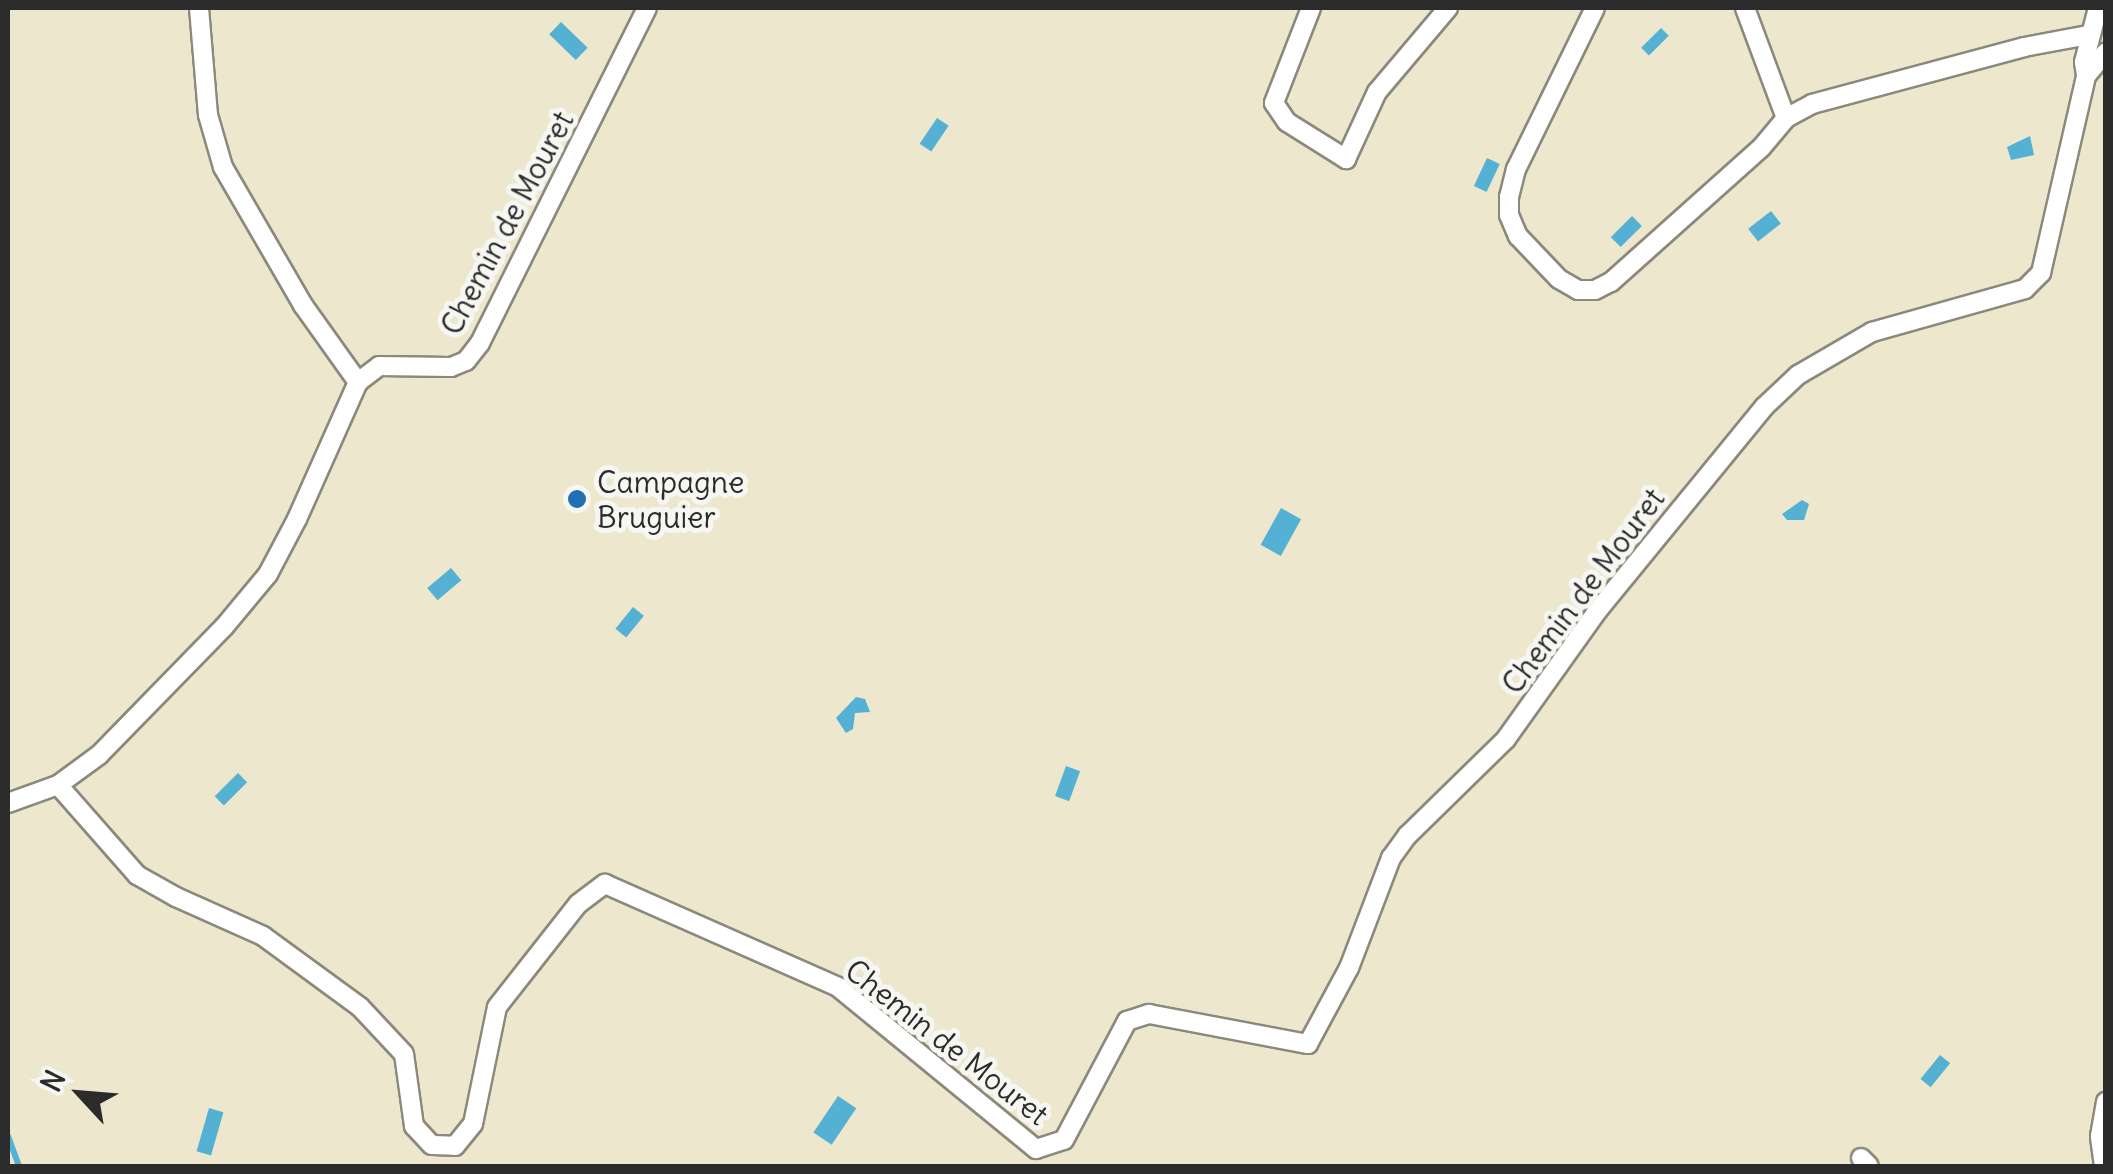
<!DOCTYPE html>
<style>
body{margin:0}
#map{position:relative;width:2113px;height:1174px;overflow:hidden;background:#ece7cd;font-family:Delius,sans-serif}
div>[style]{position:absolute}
.water>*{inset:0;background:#55b1d3;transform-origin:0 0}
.stream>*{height:6px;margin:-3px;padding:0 3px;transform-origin:3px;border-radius:3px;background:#55b1d3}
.roads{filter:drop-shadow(2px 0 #8c897c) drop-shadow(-2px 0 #8c897c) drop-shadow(0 2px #8c897c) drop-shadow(0 -2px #8c897c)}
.street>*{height:18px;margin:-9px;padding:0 9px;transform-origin:9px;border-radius:9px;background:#fff}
.dots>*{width:28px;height:28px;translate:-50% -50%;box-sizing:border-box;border:5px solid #f6f6f2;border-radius:50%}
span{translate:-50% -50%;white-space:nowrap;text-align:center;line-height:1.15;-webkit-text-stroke:10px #f6f6f2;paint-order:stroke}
.street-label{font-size:30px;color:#2b2b2b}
.poi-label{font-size:30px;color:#2b2b2b}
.left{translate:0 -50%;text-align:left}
.frame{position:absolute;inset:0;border:10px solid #2b2b2b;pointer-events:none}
.north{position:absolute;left:30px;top:1044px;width:100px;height:100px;-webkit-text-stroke:8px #f6f6f2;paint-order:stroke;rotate:296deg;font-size:28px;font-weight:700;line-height:40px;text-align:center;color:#2b2b2b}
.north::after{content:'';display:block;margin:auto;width:35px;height:45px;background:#2b2b2b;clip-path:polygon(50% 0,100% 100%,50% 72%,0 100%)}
</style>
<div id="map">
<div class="water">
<i style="left:561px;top:22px;width:37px;height:17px;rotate:44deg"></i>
<i style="left:1661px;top:28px;width:11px;height:28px;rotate:45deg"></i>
<i style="left:937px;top:118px;width:14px;height:31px;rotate:34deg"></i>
<i style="clip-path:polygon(2030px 136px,2034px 155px,2011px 160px,2007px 147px)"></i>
<i style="left:1487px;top:158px;width:14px;height:31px;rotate:25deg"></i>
<i style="left:1771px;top:211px;width:16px;height:29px;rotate:52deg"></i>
<i style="left:1632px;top:216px;width:14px;height:30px;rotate:45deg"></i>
<i style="clip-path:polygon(1802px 500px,1809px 504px,1804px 520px,1787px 520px,1782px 514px)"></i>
<i style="left:1281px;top:508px;width:23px;height:42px;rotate:29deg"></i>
<i style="left:451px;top:568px;width:16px;height:31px;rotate:50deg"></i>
<i style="left:633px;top:607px;width:14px;height:28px;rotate:39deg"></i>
<i style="clip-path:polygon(856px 697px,865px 699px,870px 712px,855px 713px,853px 729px,846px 733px,836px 718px)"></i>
<i style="left:1066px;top:766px;width:15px;height:32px;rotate:20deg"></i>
<i style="left:238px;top:773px;width:13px;height:33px;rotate:45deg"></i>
<i style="left:1940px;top:1055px;width:13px;height:31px;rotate:39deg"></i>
<i style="left:838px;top:1096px;width:22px;height:44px;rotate:34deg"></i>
<i style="left:209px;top:1108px;width:15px;height:45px;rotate:16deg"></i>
</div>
<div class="stream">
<i style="left:8px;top:1136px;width:32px;rotate:70deg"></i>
</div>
<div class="roads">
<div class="street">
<i style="left:199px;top:8px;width:107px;rotate:85.2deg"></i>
<i style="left:208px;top:115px;width:54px;rotate:73.9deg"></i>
<i style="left:223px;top:167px;width:160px;rotate:59.9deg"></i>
<i style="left:303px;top:305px;width:95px;rotate:54.5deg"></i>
<i style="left:1311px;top:8px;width:102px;rotate:111.3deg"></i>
<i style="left:1274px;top:103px;width:23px;rotate:56deg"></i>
<i style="left:1287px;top:122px;width:70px;rotate:32.1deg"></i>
<i style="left:1346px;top:159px;width:74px;rotate:-65.2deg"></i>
<i style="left:1377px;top:92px;width:110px;rotate:-49.8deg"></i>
<i style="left:1595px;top:8px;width:179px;rotate:116.1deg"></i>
<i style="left:1516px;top:169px;width:29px;rotate:104deg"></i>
<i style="left:1509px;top:197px;width:18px;rotate:90deg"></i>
<i style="left:1509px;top:215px;width:23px;rotate:67deg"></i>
<i style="left:1518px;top:236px;width:59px;rotate:46.4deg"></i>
<i style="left:1559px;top:279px;width:22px;rotate:30deg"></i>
<i style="left:1578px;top:290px;width:17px"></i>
<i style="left:1595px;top:290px;width:18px;rotate:-27deg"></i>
<i style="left:1611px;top:282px;width:201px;rotate:-41.8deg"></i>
<i style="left:1761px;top:148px;width:39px;rotate:-50deg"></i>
<i style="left:1786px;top:118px;width:30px;rotate:-28deg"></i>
<i style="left:1812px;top:104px;width:220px;rotate:-15deg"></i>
<i style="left:2024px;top:47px;width:66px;rotate:-10.5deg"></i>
<i style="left:1745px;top:8px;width:117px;rotate:69.6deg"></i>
<i style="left:2086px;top:75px;width:13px;rotate:-99deg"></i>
<i style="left:2084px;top:62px;width:56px;rotate:-75.5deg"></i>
<i style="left:58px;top:785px;width:51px;rotate:-36.2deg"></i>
<i style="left:99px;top:755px;width:179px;rotate:-45.7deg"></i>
<i style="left:224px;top:627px;width:69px;rotate:-50.3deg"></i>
<i style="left:268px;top:574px;width:62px;rotate:-62.2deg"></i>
<i style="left:297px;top:519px;width:150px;rotate:-66deg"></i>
<i style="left:358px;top:382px;width:26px;rotate:-37deg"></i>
<i style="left:379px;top:366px;width:72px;rotate:0.8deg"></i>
<i style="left:451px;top:367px;width:16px;rotate:-22deg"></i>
<i style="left:466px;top:361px;width:23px;rotate:-52deg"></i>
<i style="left:480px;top:343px;width:374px;rotate:-63.5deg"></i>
<i style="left:8px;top:803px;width:53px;rotate:-19.8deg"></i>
<i style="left:58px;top:785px;width:120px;rotate:48.7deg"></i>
<i style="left:137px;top:875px;width:45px;rotate:29.4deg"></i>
<i style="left:176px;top:897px;width:95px;rotate:24.1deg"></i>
<i style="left:263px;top:936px;width:120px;rotate:36.2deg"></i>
<i style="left:360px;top:1007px;width:64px;rotate:46.9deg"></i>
<i style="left:404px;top:1054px;width:73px;rotate:82.1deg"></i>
<i style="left:414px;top:1126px;width:26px;rotate:47deg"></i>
<i style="left:432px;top:1145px;width:23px;rotate:2deg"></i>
<i style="left:455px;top:1146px;width:28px;rotate:-51deg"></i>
<i style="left:473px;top:1124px;width:119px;rotate:-78.4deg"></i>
<i style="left:497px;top:1007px;width:131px;rotate:-51.8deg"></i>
<i style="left:578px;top:904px;width:34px;rotate:-37deg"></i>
<i style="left:605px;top:884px;width:255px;rotate:23.8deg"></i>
<i style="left:838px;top:987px;width:256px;rotate:39.3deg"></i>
<i style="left:1036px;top:1149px;width:29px;rotate:-18deg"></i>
<i style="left:1064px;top:1140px;width:135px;rotate:-62.1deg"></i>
<i style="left:1127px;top:1021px;width:23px;rotate:-18deg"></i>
<i style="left:1149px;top:1014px;width:162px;rotate:10.7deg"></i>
<i style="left:1308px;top:1044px;width:86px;rotate:-61.7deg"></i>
<i style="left:1349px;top:968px;width:118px;rotate:-69.1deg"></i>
<i style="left:1391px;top:858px;width:29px;rotate:-54deg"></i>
<i style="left:1408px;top:835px;width:137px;rotate:-44.4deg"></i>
<i style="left:1506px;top:739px;width:158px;rotate:-54.5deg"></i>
<i style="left:1598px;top:610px;width:262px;rotate:-50.7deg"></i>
<i style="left:1764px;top:407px;width:47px;rotate:-43.3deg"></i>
<i style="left:1798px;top:375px;width:86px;rotate:-30.2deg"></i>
<i style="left:1872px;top:332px;width:159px;rotate:-15.7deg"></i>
<i style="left:2025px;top:289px;width:23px;rotate:-45deg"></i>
<i style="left:2041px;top:273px;width:202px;rotate:-77.1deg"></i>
<i style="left:2086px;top:76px;width:31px;rotate:-50deg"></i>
<i style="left:1861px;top:1158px;width:11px;rotate:45deg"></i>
<i style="left:2104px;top:1166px;width:30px;rotate:-98deg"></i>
<i style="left:2100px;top:1136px;width:35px;rotate:-80deg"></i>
</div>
</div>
<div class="dots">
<i style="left:577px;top:499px;background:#1f6fb2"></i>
</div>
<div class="street-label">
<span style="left:507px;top:223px;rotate:-62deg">Chemin de Mouret</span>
<span style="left:1583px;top:591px;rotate:-53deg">Chemin de Mouret</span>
<span style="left:947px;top:1042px;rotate:38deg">Chemin de Mouret</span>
</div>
<div class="poi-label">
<span class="left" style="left:597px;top:499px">Campagne<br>Bruguier</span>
</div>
<div class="frame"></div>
<div class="north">N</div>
</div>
